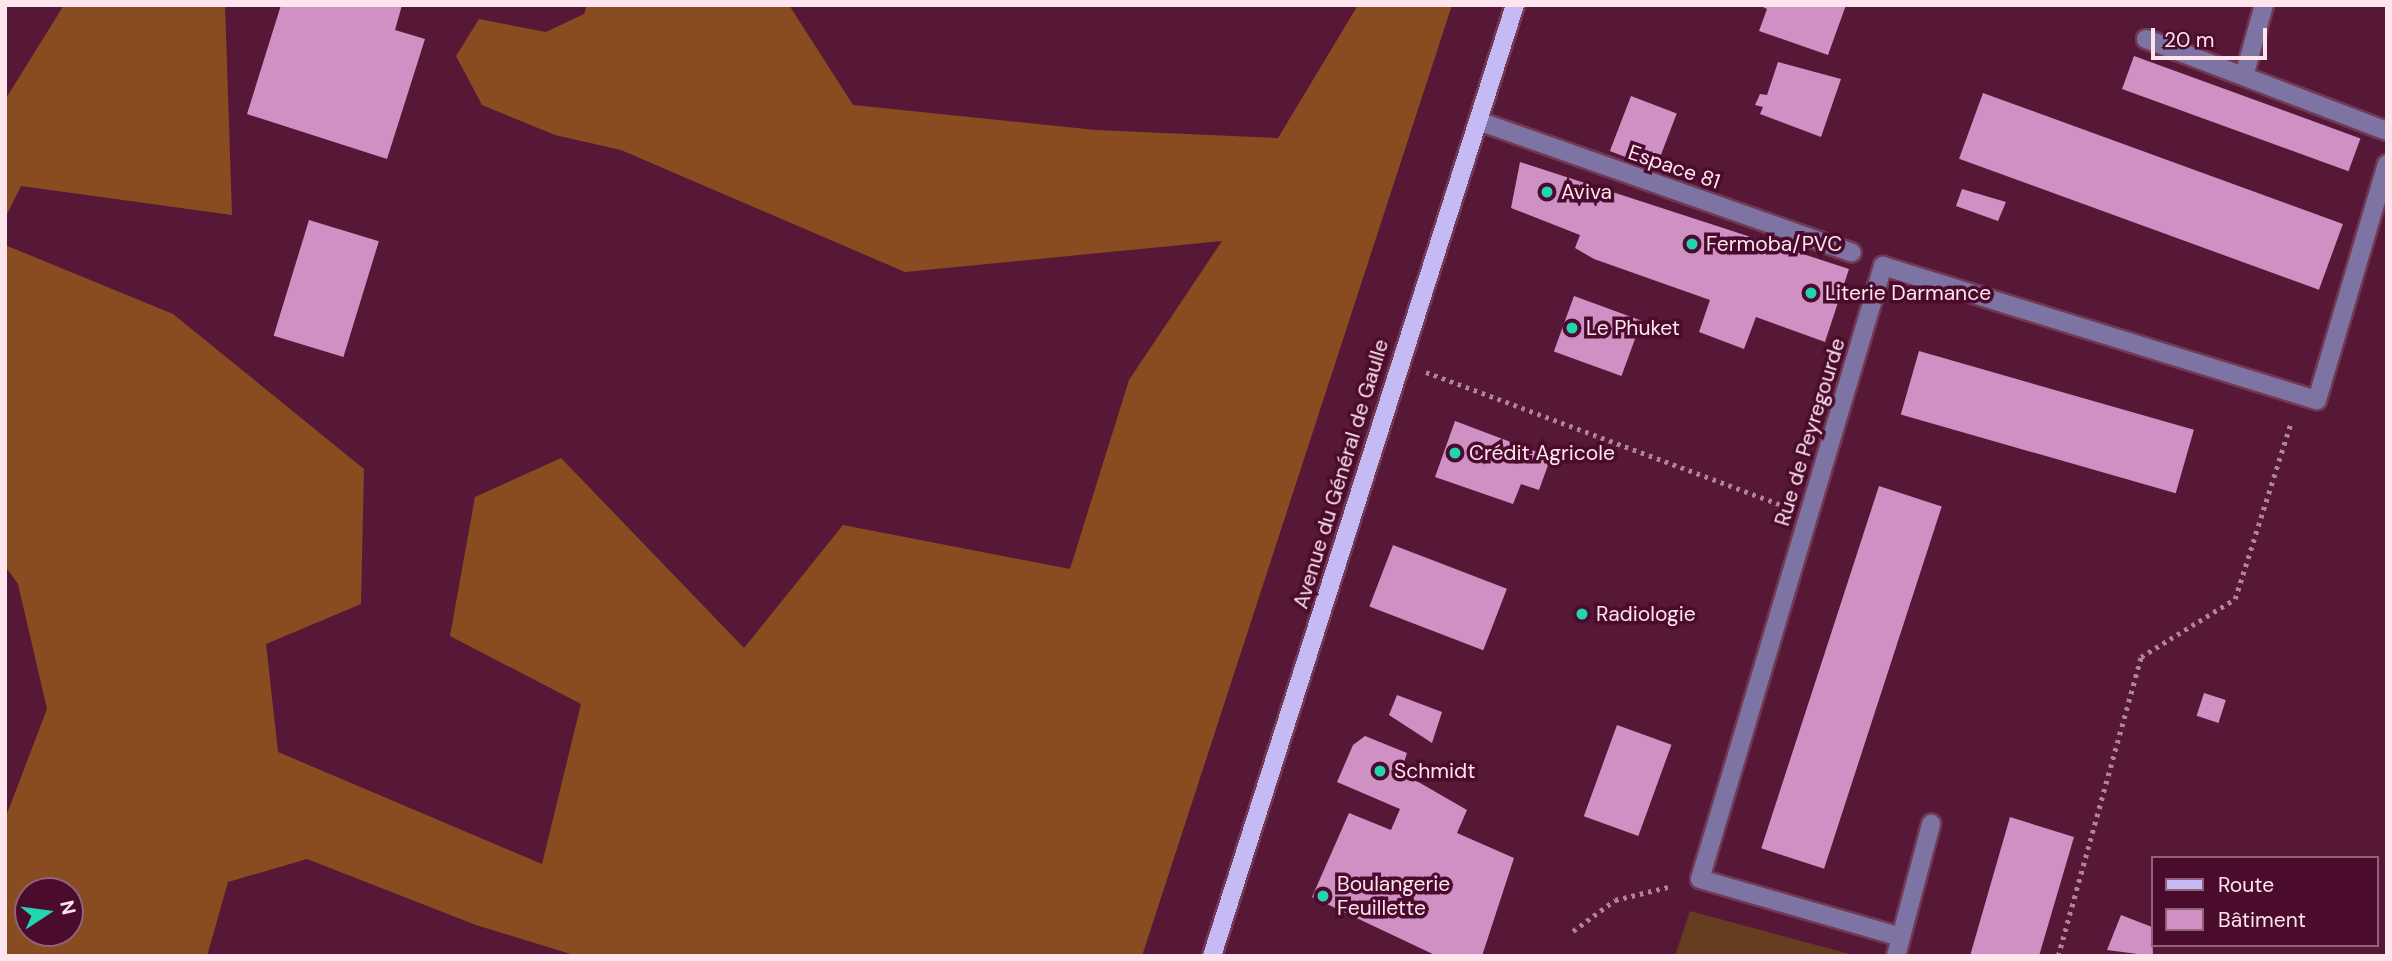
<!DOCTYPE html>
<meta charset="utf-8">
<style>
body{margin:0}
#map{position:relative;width:2392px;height:961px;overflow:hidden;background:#571837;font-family:"DM Sans",sans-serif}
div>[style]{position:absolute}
.green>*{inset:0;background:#673d21}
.forest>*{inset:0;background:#894c20}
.building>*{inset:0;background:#cf91c4;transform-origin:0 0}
.path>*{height:4.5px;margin-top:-2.25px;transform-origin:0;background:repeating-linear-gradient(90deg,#af8497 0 3.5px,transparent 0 8.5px)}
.roads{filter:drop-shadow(2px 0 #723954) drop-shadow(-2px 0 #723954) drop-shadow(0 2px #723954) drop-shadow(0 -2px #723954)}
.minor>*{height:18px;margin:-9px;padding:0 9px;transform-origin:9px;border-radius:9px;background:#7d74a3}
.major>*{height:18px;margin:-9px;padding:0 9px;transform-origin:9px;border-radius:9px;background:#c6baf4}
.dots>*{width:19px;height:19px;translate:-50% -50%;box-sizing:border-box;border:4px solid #4b0b2d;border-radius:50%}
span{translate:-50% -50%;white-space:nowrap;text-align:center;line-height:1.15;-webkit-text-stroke:7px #4b0b2d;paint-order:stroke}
.street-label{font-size:21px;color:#fde4ed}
.poi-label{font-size:21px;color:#fde4ed}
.left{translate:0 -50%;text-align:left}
.frame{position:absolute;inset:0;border:7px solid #fde4ed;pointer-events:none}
.legend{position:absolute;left:2151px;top:856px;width:228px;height:91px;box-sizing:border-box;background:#4b0b2d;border:2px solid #92627a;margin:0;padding:9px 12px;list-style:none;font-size:21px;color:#fde4ed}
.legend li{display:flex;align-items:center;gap:14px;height:35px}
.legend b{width:35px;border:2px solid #92627a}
.north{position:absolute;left:14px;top:877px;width:70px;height:70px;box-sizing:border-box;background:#4b0b2d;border:2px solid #92627a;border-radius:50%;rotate:77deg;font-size:19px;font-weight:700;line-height:28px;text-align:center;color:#fde4ed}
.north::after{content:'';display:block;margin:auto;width:24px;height:32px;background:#22d5af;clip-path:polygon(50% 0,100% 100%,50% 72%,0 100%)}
.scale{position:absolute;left:2151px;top:28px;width:116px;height:32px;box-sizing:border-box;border:4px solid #fde4ed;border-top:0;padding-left:9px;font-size:21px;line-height:24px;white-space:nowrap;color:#fde4ed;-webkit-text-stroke:5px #4b0b2d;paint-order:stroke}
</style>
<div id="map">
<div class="green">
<i style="clip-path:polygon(1690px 911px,1857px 956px,1675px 956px)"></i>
</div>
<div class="forest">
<i style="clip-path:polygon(64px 5px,225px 5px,232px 215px,21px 186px,5px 218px,5px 100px)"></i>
<i style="clip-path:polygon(evenodd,587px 5px,789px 5px,853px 105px,1096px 130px,1278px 138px,1358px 5px,1452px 5px,1142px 956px,577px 956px,476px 925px,307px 859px,228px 882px,207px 956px,5px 956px,5px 819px,47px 709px,18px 584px,5px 566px,5px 245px,173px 314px,364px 469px,361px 604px,266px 644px,278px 752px,542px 864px,581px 704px,450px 636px,475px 497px,561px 458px,744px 648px,843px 525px,1070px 569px,1129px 380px,1222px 241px,905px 272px,621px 150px,555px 135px,482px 105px,456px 56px,479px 19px,546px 32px,584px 14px,587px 5px,28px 891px,70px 891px,70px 933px,28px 933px,28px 891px)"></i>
</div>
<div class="building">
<i style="clip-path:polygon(281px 5px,402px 5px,395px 30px,425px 39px,387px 159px,247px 114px)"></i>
<i style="clip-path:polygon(1759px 5px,1846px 5px,1828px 55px,1759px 31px,1767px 9px)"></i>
<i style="left:2134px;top:56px;width:241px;height:35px;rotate:20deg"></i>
<i style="clip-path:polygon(1778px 62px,1841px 79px,1821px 137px,1760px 114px,1763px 107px,1755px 105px,1760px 94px,1767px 95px)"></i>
<i style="left:1983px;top:93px;width:383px;height:70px;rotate:20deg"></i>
<i style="left:1631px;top:96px;width:49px;height:59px;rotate:21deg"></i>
<i style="clip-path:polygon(1520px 162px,1849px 269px,1825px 342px,1756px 317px,1744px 349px,1699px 332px,1710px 300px,1594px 259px,1575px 248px,1580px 235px,1511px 208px)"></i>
<i style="clip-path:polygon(1962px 189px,2006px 202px,1998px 221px,1956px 206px)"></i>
<i style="left:309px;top:220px;width:73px;height:121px;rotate:17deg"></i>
<i style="left:1574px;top:296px;width:72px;height:59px;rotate:20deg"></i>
<i style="left:1919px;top:351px;width:286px;height:66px;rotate:16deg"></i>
<i style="clip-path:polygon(1455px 421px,1551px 457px,1539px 490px,1521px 484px,1513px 504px,1435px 477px)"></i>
<i style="left:1879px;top:486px;width:66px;height:381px;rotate:18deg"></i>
<i style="left:1393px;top:545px;width:122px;height:66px;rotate:21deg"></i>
<i style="left:2204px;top:693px;width:23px;height:24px;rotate:18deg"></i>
<i style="clip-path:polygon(1397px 695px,1442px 712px,1432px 743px,1389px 715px)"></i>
<i style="left:1617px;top:725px;width:58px;height:97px;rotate:20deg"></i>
<i style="clip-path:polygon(1365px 736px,1407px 753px,1401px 772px,1467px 810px,1457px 833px,1514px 858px,1482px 956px,1437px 956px,1312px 897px,1349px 813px,1391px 830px,1400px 809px,1337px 782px,1353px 745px)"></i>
<i style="clip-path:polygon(2010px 817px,2074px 837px,2039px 956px,1970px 956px)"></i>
<i style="clip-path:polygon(2121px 915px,2152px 927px,2153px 956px,2107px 950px)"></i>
</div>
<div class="path">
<i style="left:1426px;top:372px;width:380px;rotate:20.5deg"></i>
<i style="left:1573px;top:931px;width:52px;rotate:-36.4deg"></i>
<i style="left:1615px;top:900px;width:59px;rotate:-13.8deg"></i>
<i style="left:2058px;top:956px;width:310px;rotate:-74.5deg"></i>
<i style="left:2141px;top:657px;width:110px;rotate:-31.7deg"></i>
<i style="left:2235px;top:599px;width:186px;rotate:-72.4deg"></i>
</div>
<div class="roads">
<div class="minor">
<i style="left:2146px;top:39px;width:258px;rotate:20.9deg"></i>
<i style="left:2244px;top:76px;width:74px;rotate:-74.3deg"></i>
<i style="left:1481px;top:122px;width:393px;rotate:19.4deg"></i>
<i style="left:1901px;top:937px;width:209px;rotate:-163.9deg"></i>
<i style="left:1700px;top:879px;width:640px;rotate:-73.38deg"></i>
<i style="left:1883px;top:266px;width:454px;rotate:17.2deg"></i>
<i style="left:2317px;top:400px;width:246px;rotate:-73.5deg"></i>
<i style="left:1896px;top:956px;width:137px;rotate:-75.1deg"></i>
</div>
<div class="major">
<i style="left:1212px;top:956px;width:998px;rotate:-72.33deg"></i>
</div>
</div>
<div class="dots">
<i style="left:1547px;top:192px;background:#22d5af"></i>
<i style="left:1692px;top:244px;background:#22d5af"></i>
<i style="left:1811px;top:293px;background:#22d5af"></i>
<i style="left:1572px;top:328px;background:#22d5af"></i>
<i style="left:1455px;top:453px;background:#22d5af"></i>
<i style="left:1582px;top:614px;background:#22d5af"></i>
<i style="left:1380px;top:771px;background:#22d5af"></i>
<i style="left:1323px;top:896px;background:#22d5af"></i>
</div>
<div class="street-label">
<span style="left:1674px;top:167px;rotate:19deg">Espace 81</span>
<span style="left:1810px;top:432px;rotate:-73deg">Rue de Peyregourde</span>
<span style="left:1341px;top:474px;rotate:-73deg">Avenue du Général de Gaulle</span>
</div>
<div class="poi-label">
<span class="left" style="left:1561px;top:192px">Aviva</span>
<span class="left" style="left:1706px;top:244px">Fermoba/PVC</span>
<span class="left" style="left:1825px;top:293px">Literie Darmance</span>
<span class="left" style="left:1586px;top:328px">Le Phuket</span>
<span class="left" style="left:1469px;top:453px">Crédit Agricole</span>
<span class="left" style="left:1596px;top:614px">Radiologie</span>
<span class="left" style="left:1394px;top:771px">Schmidt</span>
<span class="left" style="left:1337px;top:896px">Boulangerie<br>Feuillette</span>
</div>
<div class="frame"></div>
<ul class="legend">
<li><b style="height:9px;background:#c6baf4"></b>Route</li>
<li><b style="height:19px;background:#cf91c4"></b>Bâtiment</li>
</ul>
<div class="north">N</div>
<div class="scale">20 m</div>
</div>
